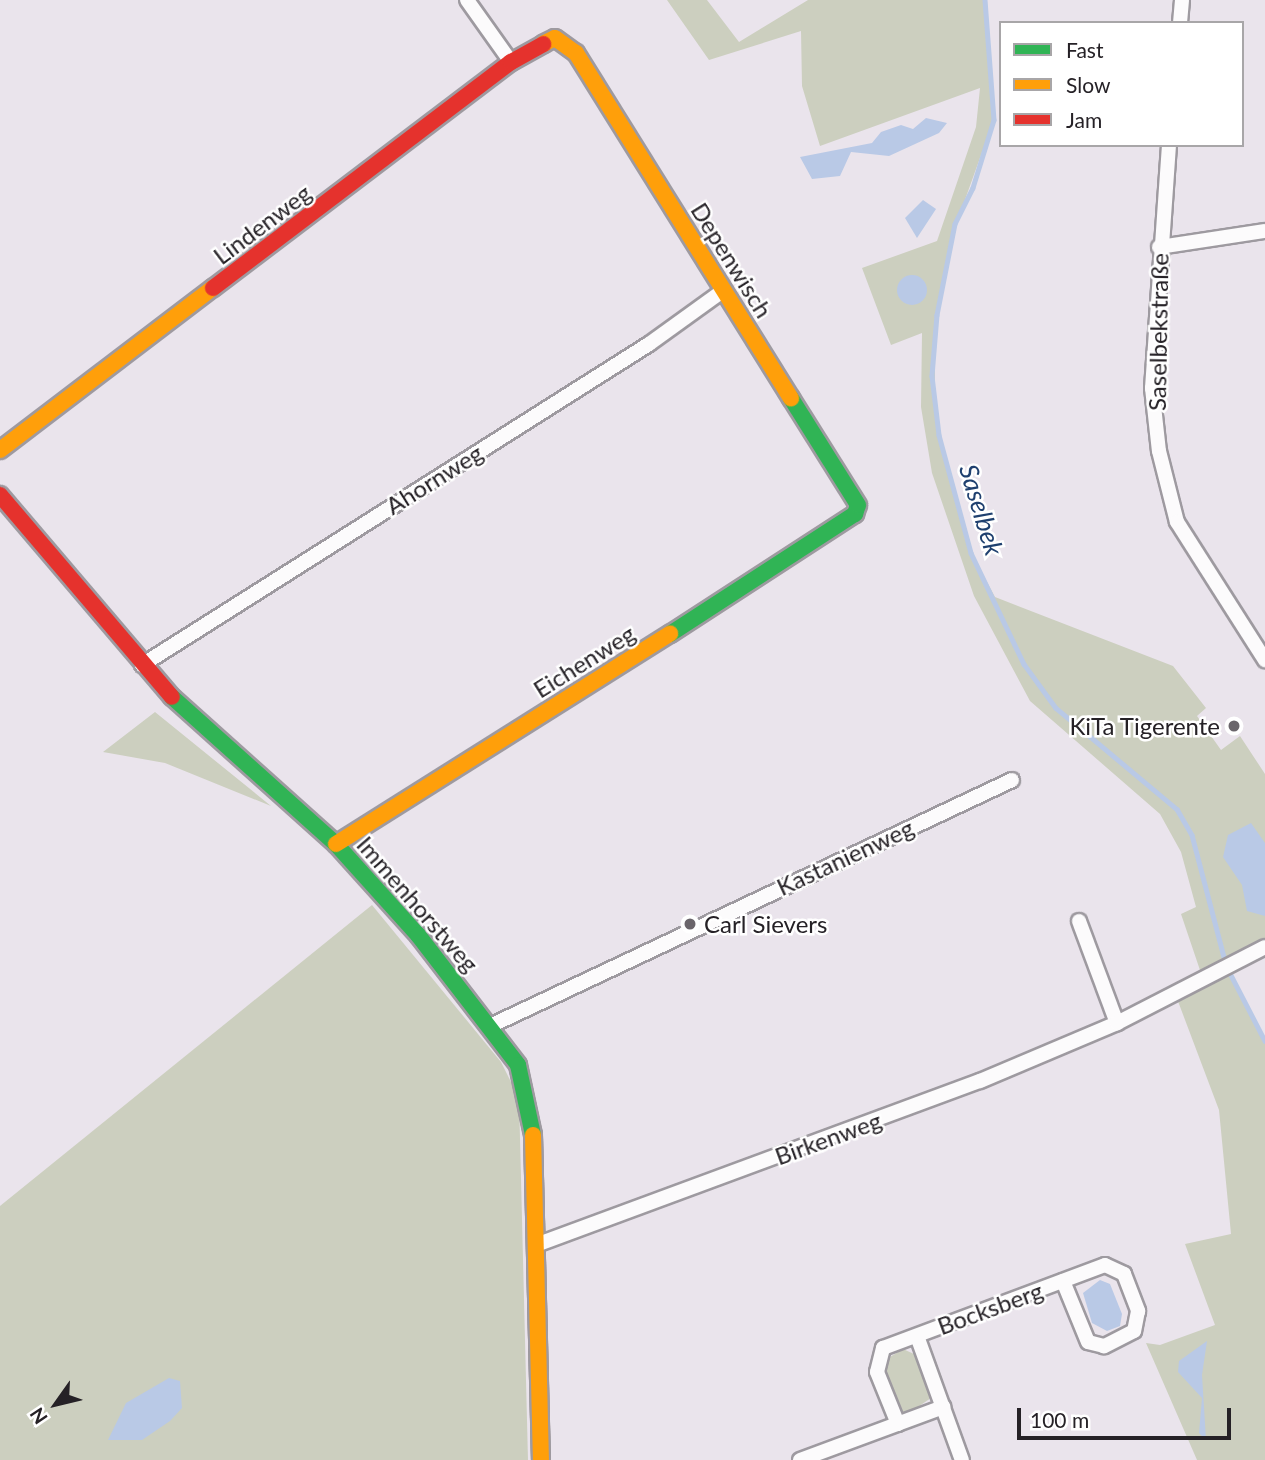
<!DOCTYPE html>
<meta charset="utf-8">
<style>
body{margin:0}
#map{position:relative;width:1265px;height:1460px;overflow:hidden;background:#eae4ec;font-family:Lato,sans-serif}
div>[style]{position:absolute}
.green>*{inset:0;background:#cccfbf}
.water>*{inset:0;background:#b9c9e6}
.round{border-radius:50%}
.stream>*{height:4.5px;margin:-2.25px;padding:0 2.25px;transform-origin:2.25px;border-radius:2.25px;background:#b9c9e6}
.roads{filter:drop-shadow(2px 0 #9e9aa0) drop-shadow(-2px 0 #9e9aa0) drop-shadow(0 2px #9e9aa0) drop-shadow(0 -2px #9e9aa0)}
.street>*{height:14px;margin:-7px;padding:0 7px;transform-origin:7px;border-radius:7px;background:#fcfbfc}
.fast>*{height:16px;margin:-8px;padding:0 8px;transform-origin:8px;border-radius:8px;background:#30b455}
.slow>*{height:16px;margin:-8px;padding:0 8px;transform-origin:8px;border-radius:8px;background:#ff9f0a}
.jam>*{height:16px;margin:-8px;padding:0 8px;transform-origin:8px;border-radius:8px;background:#e5322d}
.dots>*{width:19px;height:19px;translate:-50% -50%;box-sizing:border-box;border:4px solid #fff;border-radius:50%}
span{translate:-50% -50%;white-space:nowrap;text-align:center;line-height:1.15;-webkit-text-stroke:5px #fff;paint-order:stroke}
.street-label{font-size:24px;color:#252126}
.poi-label{font-size:24px;color:#252126}
.right{translate:-100% -50%;text-align:right}
.left{translate:0 -50%;text-align:left}
.water-label{font-size:26px;color:#1f406f;font-style:italic}
.legend{position:absolute;left:999px;top:21px;width:245px;height:126px;box-sizing:border-box;background:#fff;border:2px solid #a8a6a8;margin:0;padding:9px 12px;list-style:none;font-size:21px;color:#252126}
.legend li{display:flex;align-items:center;gap:14px;height:35px}
.legend b{width:35px;border:2px solid #a8a6a8}
.north{position:absolute;left:21px;top:1369px;width:70px;height:70px;-webkit-text-stroke:5px #fff;paint-order:stroke;rotate:236deg;font-size:19px;font-weight:700;line-height:28px;text-align:center;color:#252126}
.north::after{content:'';display:block;margin:auto;width:24px;height:32px;background:#252126;clip-path:polygon(50% 0,100% 100%,50% 72%,0 100%)}
.scale{position:absolute;left:1017px;top:1408px;width:214px;height:32px;box-sizing:border-box;border:4px solid #252126;border-top:0;padding-left:9px;font-size:21px;line-height:24px;white-space:nowrap;color:#252126;-webkit-text-stroke:5px #fff;paint-order:stroke}
</style>
<div id="map">
<div class="green">
<i style="clip-path:polygon(667px 0,707px 0,739px 42px,808px 0,987px 0,994px 119px,953px 233px,935px 329px,935px 417px,971px 552px,995px 597px,1173px 666px,1206px 708px,1197px 716px,1221px 750px,1240px 736px,1265px 774px,1265px 940px,1226px 961px,1265px 1041px,1265px 1460px,1197px 1460px,1146px 1343px,1160px 1345px,1215px 1325px,1185px 1244px,1231px 1234px,1219px 1110px,1176px 996px,1204px 982px,1181px 914px,1196px 907px,1181px 852px,1160px 814px,1030px 701px,974px 596px,932px 473px,921px 407px,922px 333px,891px 345px,862px 268px,937px 241px,976px 127px,980px 88px,820px 146px,802px 86px,801px 31px,709px 60px)"></i>
<i style="clip-path:polygon(155px 712px,271px 806px,165px 763px,103px 752px)"></i>
<i style="clip-path:polygon(372px 905px,501px 1062px,519px 1098px,528px 1460px,0 1460px,0 1206px)"></i>
<i style="clip-path:polygon(903px 1349px,914px 1354px,931px 1398px,903px 1417px,880px 1363px)"></i>
</div>
<div class="water">
<i style="clip-path:polygon(926px 118px,947px 123px,939px 133px,889px 156px,851px 152px,840px 176px,812px 179px,800px 157px,872px 143px,881px 132px,901px 125px,913px 129px)"></i>
<i style="clip-path:polygon(923px 200px,936px 209px,917px 238px,905px 218px)"></i>
<i class="round" style="left:897px;top:275px;width:30px;height:30px"></i>
<i style="clip-path:polygon(1251px 823px,1265px 843px,1265px 916px,1247px 911px,1242px 885px,1223px 857px,1228px 835px)"></i>
<i style="clip-path:polygon(1100px 1280px,1110px 1284px,1122px 1314px,1120px 1326px,1107px 1331px,1092px 1323px,1083px 1293px)"></i>
<i style="clip-path:polygon(1207px 1341px,1202px 1375px,1206px 1440px,1199px 1433px,1202px 1398px,1178px 1372px,1179px 1361px)"></i>
<i style="clip-path:polygon(169px 1378px,180px 1381px,182px 1408px,170px 1421px,142px 1440px,108px 1440px,126px 1403px)"></i>
</div>
<div class="stream">
<i style="left:985px;top:0;width:120px;rotate:85.7deg"></i>
<i style="left:994px;top:120px;width:71px;rotate:107.2deg"></i>
<i style="left:973px;top:188px;width:40px;rotate:116.6deg"></i>
<i style="left:955px;top:224px;width:93px;rotate:101.2deg"></i>
<i style="left:937px;top:315px;width:61px;rotate:94.7deg"></i>
<i style="left:932px;top:376px;width:59px;rotate:83.2deg"></i>
<i style="left:939px;top:435px;width:122px;rotate:74.8deg"></i>
<i style="left:971px;top:553px;width:123px;rotate:64.5deg"></i>
<i style="left:1024px;top:664px;width:54px;rotate:54deg"></i>
<i style="left:1056px;top:708px;width:158px;rotate:39.9deg"></i>
<i style="left:1177px;top:809px;width:30px;rotate:60deg"></i>
<i style="left:1192px;top:835px;width:126px;rotate:75.3deg"></i>
<i style="left:1231px;top:975px;width:74px;rotate:62.7deg"></i>
</div>
<div class="roads">
<div class="street">
<i style="left:467px;top:0;width:76px;rotate:54.6deg"></i>
<i style="left:1180px;top:23px;width:23px;rotate:-85deg"></i>
<i style="left:1169px;top:145px;width:244px;rotate:94deg"></i>
<i style="left:1152px;top:388px;width:63px;rotate:83.7deg"></i>
<i style="left:1159px;top:451px;width:73px;rotate:75.8deg"></i>
<i style="left:1177px;top:522px;width:164px;rotate:57.5deg"></i>
<i style="left:1159px;top:247px;width:107px;rotate:-8.6deg"></i>
<i style="left:142px;top:665px;width:600px;rotate:-32.34deg"></i>
<i style="left:649px;top:344px;width:92px;rotate:-35.8deg"></i>
<i style="left:1079px;top:921px;width:109px;rotate:69.6deg"></i>
<i style="left:490px;top:1026px;width:577px;rotate:-25.23deg"></i>
<i style="left:536px;top:1245px;width:473px;rotate:-20.3deg"></i>
<i style="left:980px;top:1081px;width:149px;rotate:-22.9deg"></i>
<i style="left:1117px;top:1023px;width:166px;rotate:-27.2deg"></i>
<i style="left:917px;top:1336px;width:132px;rotate:70.1deg"></i>
<i style="left:898px;top:1424px;width:56px;rotate:-112deg"></i>
<i style="left:877px;top:1372px;width:25px;rotate:-76deg"></i>
<i style="left:883px;top:1348px;width:237px;rotate:-20.5deg"></i>
<i style="left:1105px;top:1265px;width:21px;rotate:25deg"></i>
<i style="left:1124px;top:1274px;width:40px;rotate:69deg"></i>
<i style="left:1138px;top:1311px;width:20px;rotate:101deg"></i>
<i style="left:1134px;top:1331px;width:34px;rotate:153deg"></i>
<i style="left:1104px;top:1346px;width:16px;rotate:-166deg"></i>
<i style="left:1088px;top:1342px;width:66px;rotate:-112.3deg"></i>
<i style="left:800px;top:1460px;width:153px;rotate:-20.3deg"></i>
</div>
<div class="fast">
<i style="left:670px;top:634px;width:221px;rotate:-33deg"></i>
<i style="left:855px;top:514px;width:9px;rotate:-72deg"></i>
<i style="left:858px;top:505px;width:126px;rotate:-122.1deg"></i>
<i style="left:172px;top:697px;width:220px;rotate:41.9deg"></i>
<i style="left:336px;top:844px;width:122px;rotate:48deg"></i>
<i style="left:418px;top:935px;width:164px;rotate:52.4deg"></i>
<i style="left:518px;top:1065px;width:72px;rotate:77.9deg"></i>
</div>
<div class="slow">
<i style="left:543px;top:44px;width:13px;rotate:-27deg"></i>
<i style="left:555px;top:38px;width:26px;rotate:36deg"></i>
<i style="left:576px;top:53px;width:407px;rotate:58.1deg"></i>
<i style="left:0;top:450px;width:268px;rotate:-37.3deg"></i>
<i style="left:336px;top:844px;width:395px;rotate:-32.2deg"></i>
<i style="left:533px;top:1135px;width:325px;rotate:88.6deg"></i>
</div>
<div class="jam">
<i style="left:213px;top:288px;width:374px;rotate:-37.2deg"></i>
<i style="left:511px;top:62px;width:37px;rotate:-29deg"></i>
<i style="left:0;top:495px;width:265px;rotate:49.6deg"></i>
</div>
</div>
<div class="dots">
<i style="left:1234px;top:726px;background:#6a656b"></i>
<i style="left:690px;top:924px;background:#6a656b"></i>
</div>
<div class="street-label">
<span style="left:262px;top:224px;rotate:-37deg">Lindenweg</span>
<span style="left:732px;top:260px;rotate:58deg">Depenwisch</span>
<span style="left:1158px;top:332px;rotate:-89deg">Saselbekstraße</span>
<span style="left:434px;top:479px;rotate:-32deg">Ahornweg</span>
<span style="left:584px;top:661px;rotate:-32deg">Eichenweg</span>
<span style="left:845px;top:857px;rotate:-25deg">Kastanienweg</span>
<span style="left:418px;top:904px;rotate:49deg">Immenhorstweg</span>
<span style="left:828px;top:1138px;rotate:-20deg">Birkenweg</span>
<span style="left:990px;top:1308px;rotate:-20deg">Bocksberg</span>
</div>
<div class="poi-label">
<span class="right" style="left:1220px;top:726px">KiTa Tigerente</span>
<span class="left" style="left:704px;top:924px">Carl Sievers</span>
</div>
<div class="water-label">
<span style="left:981px;top:510px;rotate:73deg">Saselbek</span>
</div>
<ul class="legend">
<li><b style="height:9px;background:#30b455"></b>Fast</li>
<li><b style="height:9px;background:#ff9f0a"></b>Slow</li>
<li><b style="height:9px;background:#e5322d"></b>Jam</li>
</ul>
<div class="north">N</div>
<div class="scale">100 m</div>
</div>
